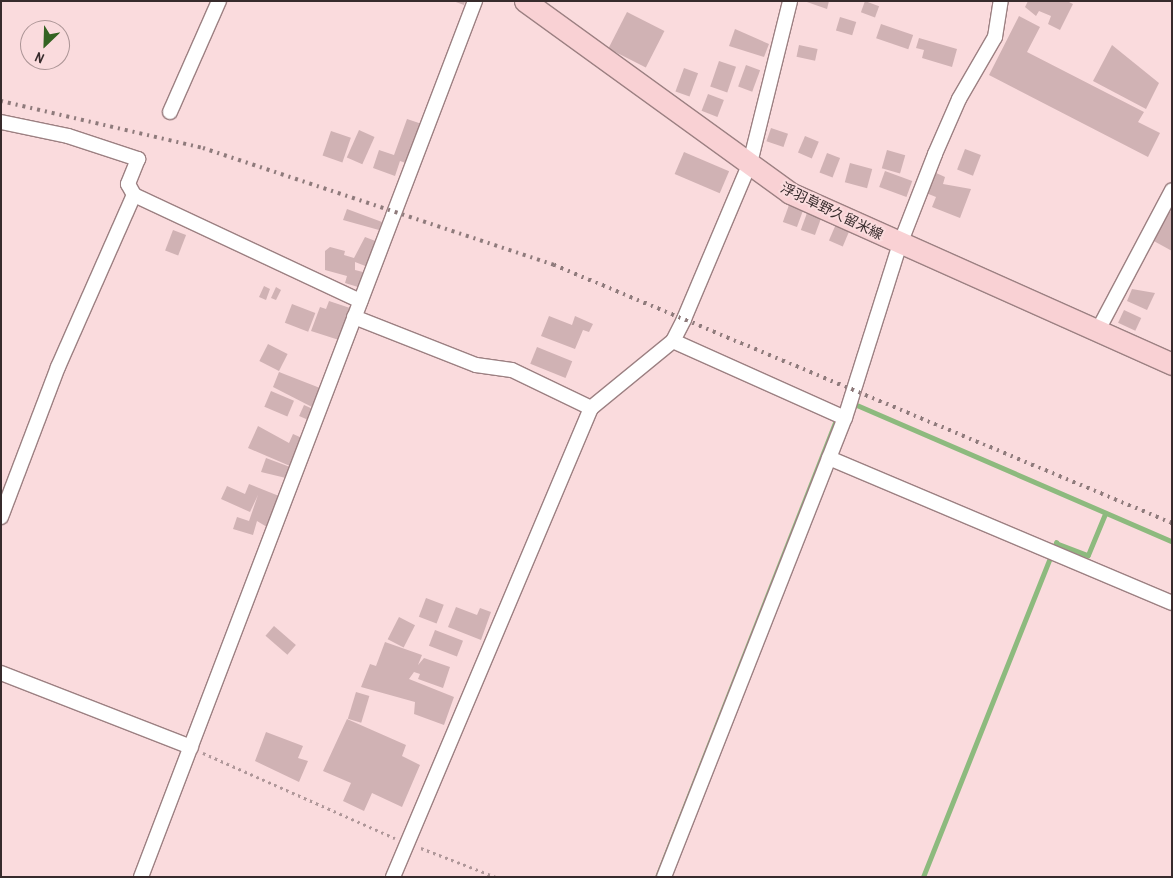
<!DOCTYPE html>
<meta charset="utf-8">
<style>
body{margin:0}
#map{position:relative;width:1173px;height:878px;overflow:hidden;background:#fadbdd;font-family:"Archivo Narrow","Noto Sans JP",sans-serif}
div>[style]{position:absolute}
.stream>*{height:4.5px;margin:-2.25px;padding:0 2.25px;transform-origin:2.25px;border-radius:2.25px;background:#8dba7e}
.building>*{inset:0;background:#d0b2b4;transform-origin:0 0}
.path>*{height:2.5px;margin-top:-1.25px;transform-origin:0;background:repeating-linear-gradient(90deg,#af9799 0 2.5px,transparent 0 6.5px)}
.roads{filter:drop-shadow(1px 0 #9c8082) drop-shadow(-1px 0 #9c8082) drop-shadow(0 1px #9c8082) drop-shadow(0 -1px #9c8082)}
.street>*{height:14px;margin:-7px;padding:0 7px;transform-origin:7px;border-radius:7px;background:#fff}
.primary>*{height:21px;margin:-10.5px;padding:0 10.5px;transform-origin:10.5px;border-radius:10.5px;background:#f9d1d4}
.rail>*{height:4px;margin-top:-2px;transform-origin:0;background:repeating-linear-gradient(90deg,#8e7a7b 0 2.5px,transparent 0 7.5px)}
span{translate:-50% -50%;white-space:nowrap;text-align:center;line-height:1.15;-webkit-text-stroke:4px #fadbdd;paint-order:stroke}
.street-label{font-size:14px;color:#372b2c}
.frame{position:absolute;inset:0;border:2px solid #372b2c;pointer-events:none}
.north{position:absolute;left:20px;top:20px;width:50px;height:50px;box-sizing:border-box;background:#fadbdd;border:1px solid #ac9596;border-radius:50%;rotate:204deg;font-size:14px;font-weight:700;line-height:20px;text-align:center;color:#372b2c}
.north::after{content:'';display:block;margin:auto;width:18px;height:22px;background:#346322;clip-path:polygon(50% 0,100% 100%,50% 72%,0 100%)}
</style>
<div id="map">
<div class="stream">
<i style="left:857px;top:405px;width:343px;rotate:23.4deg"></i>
<i style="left:657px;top:877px;width:491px;rotate:-68.6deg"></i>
<i style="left:923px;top:877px;width:360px;rotate:-68.3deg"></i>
<i style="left:1056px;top:543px;width:34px;rotate:21deg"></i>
<i style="left:1088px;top:555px;width:44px;rotate:-67.5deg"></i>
</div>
<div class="building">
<i style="clip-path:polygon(453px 1px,465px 1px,464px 5px)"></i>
<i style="clip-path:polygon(804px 1px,829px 1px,827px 9px)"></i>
<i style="left:865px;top:1px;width:15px;height:12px;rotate:20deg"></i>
<i style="clip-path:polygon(1028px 1px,1067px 1px,1073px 4px,1060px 30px,1048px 24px,1051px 16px,1039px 11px,1036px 16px,1025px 7px)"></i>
<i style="left:627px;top:12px;width:42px;height:41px;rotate:27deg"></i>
<i style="clip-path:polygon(1019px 16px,1040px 27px,1027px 52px,1144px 112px,1138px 122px,1160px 133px,1148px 157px,989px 75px)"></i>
<i style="left:840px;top:17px;width:17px;height:14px;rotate:17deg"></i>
<i style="left:881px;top:24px;width:34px;height:15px;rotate:19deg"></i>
<i style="clip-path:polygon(735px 29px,769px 44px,764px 57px,729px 46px)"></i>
<i style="clip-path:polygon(919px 38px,957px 49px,952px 67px,922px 58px,924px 50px,916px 48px)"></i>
<i style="left:799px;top:45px;width:19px;height:12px;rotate:12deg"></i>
<i style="clip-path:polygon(1112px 45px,1159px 83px,1146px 109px,1093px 81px)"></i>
<i style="left:719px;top:61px;width:18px;height:27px;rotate:19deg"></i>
<i style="left:746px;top:65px;width:15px;height:23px;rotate:20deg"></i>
<i style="left:684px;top:68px;width:15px;height:25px;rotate:20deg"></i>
<i style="left:708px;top:94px;width:17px;height:18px;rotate:21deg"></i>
<i style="clip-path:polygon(407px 119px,422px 124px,409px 164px,400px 161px,395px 176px,373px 168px,379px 150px,394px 155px)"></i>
<i style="left:771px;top:128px;width:18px;height:14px;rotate:19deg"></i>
<i style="left:359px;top:130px;width:17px;height:30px;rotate:24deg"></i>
<i style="left:331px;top:131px;width:21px;height:26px;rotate:19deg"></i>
<i style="left:805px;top:136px;width:15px;height:18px;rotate:23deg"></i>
<i style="left:965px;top:149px;width:17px;height:22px;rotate:21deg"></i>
<i style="left:887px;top:150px;width:19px;height:19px;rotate:16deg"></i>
<i style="left:684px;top:152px;width:49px;height:24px;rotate:23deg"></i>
<i style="left:827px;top:153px;width:14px;height:21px;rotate:21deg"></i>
<i style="left:850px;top:163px;width:23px;height:20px;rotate:15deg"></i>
<i style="left:885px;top:171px;width:29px;height:17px;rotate:20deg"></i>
<i style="clip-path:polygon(934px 172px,945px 177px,943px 184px,971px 189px,960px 218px,932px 207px,936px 197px,926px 193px)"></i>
<i style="left:789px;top:205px;width:15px;height:18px;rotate:20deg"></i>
<i style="clip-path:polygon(347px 209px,382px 222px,379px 230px,343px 220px)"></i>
<i style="clip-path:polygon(1169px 211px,1172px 212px,1172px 251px,1152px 240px)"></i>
<i style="left:807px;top:213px;width:15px;height:18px;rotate:20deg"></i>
<i style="left:836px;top:224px;width:15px;height:18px;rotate:23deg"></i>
<i style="left:173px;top:230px;width:14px;height:22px;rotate:21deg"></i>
<i style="clip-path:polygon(365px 237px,378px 242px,368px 267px,355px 262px,355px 270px,363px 272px,358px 287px,345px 283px,347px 276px,325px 270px,325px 251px,330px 247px,345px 251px,344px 255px,354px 258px)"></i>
<i style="clip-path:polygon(264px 286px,270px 289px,266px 300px,259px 297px)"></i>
<i style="clip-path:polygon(276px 287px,281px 290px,276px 300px,271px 298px)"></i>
<i style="clip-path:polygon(1132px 289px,1155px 293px,1147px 310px,1127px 301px)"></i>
<i style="clip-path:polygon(329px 301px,350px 308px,339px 340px,311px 331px,320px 307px,326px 309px)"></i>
<i style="left:292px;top:304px;width:25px;height:20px;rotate:21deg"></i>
<i style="left:1124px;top:310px;width:19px;height:14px;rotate:25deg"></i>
<i style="clip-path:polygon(549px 316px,572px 325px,575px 316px,593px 324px,589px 332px,583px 330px,575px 349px,541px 336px)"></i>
<i style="left:268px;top:344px;width:22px;height:19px;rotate:27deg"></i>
<i style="left:537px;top:347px;width:38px;height:18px;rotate:22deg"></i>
<i style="clip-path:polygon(279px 372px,320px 388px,312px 407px,273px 387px)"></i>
<i style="left:271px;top:391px;width:25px;height:17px;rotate:23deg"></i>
<i style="left:304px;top:405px;width:12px;height:12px;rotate:24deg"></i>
<i style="clip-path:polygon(258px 426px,289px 443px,293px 434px,302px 438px,290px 466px,248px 448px)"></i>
<i style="clip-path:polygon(266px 458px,290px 467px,286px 478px,261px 472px)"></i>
<i style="clip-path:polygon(249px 484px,279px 496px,267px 527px,257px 521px,253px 535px,233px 529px,237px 517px,249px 521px,258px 495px,250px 512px,221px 499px,227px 486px,245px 494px)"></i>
<i style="left:426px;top:598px;width:19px;height:20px;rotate:21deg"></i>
<i style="clip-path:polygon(456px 607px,477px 615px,480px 608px,491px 612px,481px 640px,448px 627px)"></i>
<i style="left:399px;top:617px;width:18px;height:25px;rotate:27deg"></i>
<i style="left:274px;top:626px;width:29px;height:13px;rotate:41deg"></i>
<i style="left:435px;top:630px;width:30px;height:17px;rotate:21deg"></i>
<i style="clip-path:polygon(385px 642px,422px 655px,418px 665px,424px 658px,450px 667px,443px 688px,418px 679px,420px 674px,414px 672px,409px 679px,454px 697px,444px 725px,414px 714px,415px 702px,361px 687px,370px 664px,376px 666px)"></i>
<i style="left:356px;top:692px;width:14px;height:28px;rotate:17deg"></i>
<i style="clip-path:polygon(347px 719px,406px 745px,402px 756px,420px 765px,402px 807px,372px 793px,364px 811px,343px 801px,351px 783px,323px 771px)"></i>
<i style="clip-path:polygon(266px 732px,303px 746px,298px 758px,308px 761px,299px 782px,255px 761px)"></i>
</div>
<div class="path">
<i style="left:203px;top:753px;width:210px;rotate:23.9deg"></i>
<i style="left:421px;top:848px;width:80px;rotate:21.1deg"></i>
</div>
<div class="roads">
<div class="street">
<i style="left:170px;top:112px;width:121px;rotate:-66.2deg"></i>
<i style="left:1px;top:122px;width:68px;rotate:11.8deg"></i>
<i style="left:68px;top:136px;width:74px;rotate:18.2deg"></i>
<i style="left:138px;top:159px;width:27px;rotate:112deg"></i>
<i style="left:128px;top:184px;width:13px;rotate:61deg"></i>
<i style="left:134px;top:195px;width:250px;rotate:25.1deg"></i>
<i style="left:354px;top:317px;width:131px;rotate:21.5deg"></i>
<i style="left:476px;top:365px;width:36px;rotate:8deg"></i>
<i style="left:512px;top:370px;width:88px;rotate:25.7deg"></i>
<i style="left:1098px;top:330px;width:158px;rotate:-62.1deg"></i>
<i style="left:673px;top:341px;width:188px;rotate:24.1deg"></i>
<i style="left:829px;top:458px;width:372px;rotate:22.9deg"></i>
<i style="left:1px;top:517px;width:160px;rotate:-69.2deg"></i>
<i style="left:58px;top:367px;width:188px;rotate:-66.2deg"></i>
<i style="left:1px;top:673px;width:204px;rotate:21.3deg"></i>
<i style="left:141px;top:877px;width:938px;rotate:-69.13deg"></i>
<i style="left:393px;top:877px;width:509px;rotate:-67.11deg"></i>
<i style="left:591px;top:408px;width:106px;rotate:-39.3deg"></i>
<i style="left:673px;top:341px;width:25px;rotate:-63deg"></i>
<i style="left:684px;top:319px;width:169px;rotate:-67.1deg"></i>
<i style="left:750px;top:163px;width:167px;rotate:-76.1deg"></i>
<i style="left:664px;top:877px;width:493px;rotate:-68.5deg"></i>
<i style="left:845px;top:418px;width:182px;rotate:-72.5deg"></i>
<i style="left:900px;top:244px;width:97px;rotate:-68.7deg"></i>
<i style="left:935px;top:154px;width:60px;rotate:-66.4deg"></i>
<i style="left:959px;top:99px;width:72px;rotate:-59.9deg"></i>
<i style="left:995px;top:37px;width:36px;rotate:-81deg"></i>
</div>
<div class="primary">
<i style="left:525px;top:1px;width:327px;rotate:35.9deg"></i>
<i style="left:790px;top:193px;width:419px;rotate:24.1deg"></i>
</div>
</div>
<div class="rail">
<i style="left:1px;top:101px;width:207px;rotate:13.1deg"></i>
<i style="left:203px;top:148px;width:370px;rotate:18.4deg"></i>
<i style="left:554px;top:265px;width:670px;rotate:22.66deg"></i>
</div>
<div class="street-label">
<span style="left:832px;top:211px;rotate:26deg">浮羽草野久留米線</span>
</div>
<div class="frame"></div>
<div class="north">N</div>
</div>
